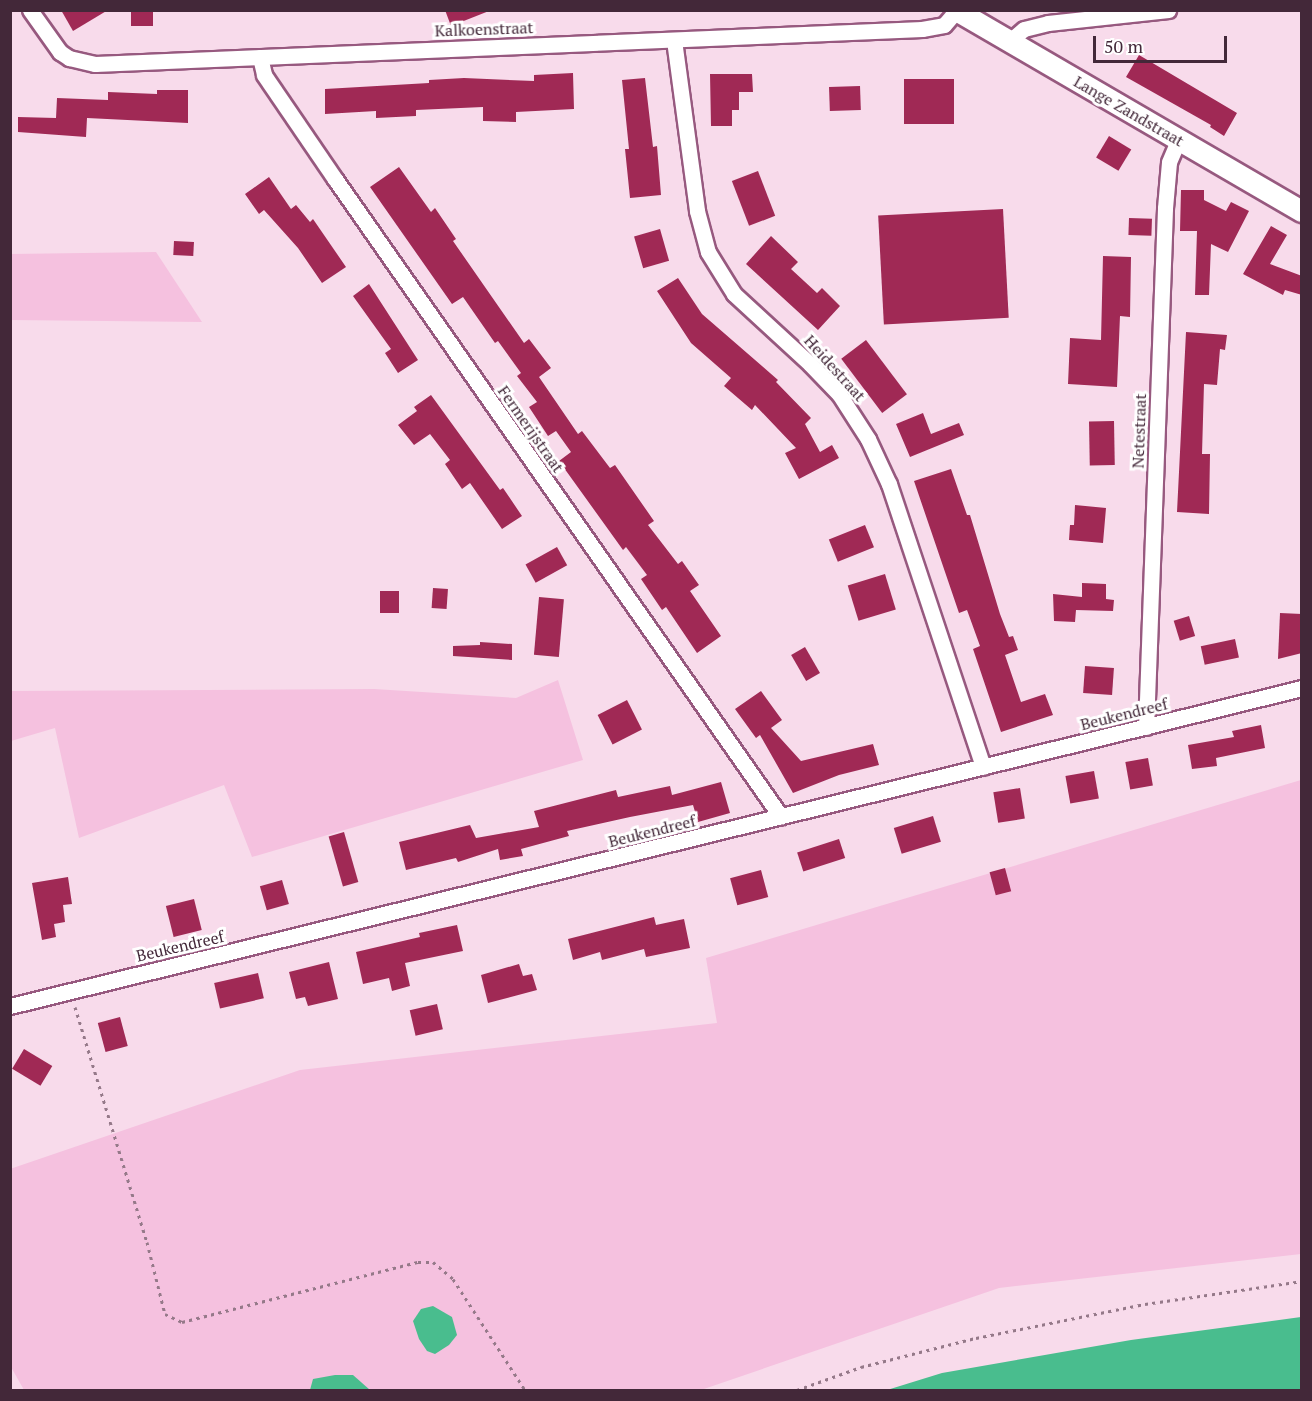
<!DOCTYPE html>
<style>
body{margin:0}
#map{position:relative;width:1312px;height:1401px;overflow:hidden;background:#f8dbeb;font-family:"PT Serif",serif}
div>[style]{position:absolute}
.green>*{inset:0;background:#f5c1df}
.water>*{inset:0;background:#49bd8e}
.building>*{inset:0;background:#a02955;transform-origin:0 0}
.path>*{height:3px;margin-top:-1.5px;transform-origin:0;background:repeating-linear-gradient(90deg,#957989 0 3px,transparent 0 7.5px)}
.roads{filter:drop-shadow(2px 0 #97597f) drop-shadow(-2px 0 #97597f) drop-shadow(0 2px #97597f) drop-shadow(0 -2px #97597f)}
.street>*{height:15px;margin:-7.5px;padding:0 7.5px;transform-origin:7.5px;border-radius:7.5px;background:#fff}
.secondary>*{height:21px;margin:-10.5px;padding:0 10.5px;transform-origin:10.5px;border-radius:10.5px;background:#fff}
span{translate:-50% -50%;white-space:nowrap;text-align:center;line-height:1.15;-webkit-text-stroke:6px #fff;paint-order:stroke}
.street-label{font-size:16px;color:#432839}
.frame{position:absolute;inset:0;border:12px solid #432839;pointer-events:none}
.scale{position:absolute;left:1093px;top:36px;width:134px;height:27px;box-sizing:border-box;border:3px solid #432839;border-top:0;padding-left:8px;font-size:18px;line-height:21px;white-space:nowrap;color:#432839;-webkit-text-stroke:4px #fff;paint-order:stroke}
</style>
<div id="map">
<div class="green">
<i style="clip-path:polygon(156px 252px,202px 322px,11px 320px,11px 254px)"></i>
<i style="clip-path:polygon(558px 680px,583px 760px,252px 857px,224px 785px,79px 838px,55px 728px,11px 741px,11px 691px,374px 689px,516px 698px)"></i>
<i style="clip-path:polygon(1301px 780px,1301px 1254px,999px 1288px,701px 1390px,24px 1390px,11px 1367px,10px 1169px,300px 1070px,717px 1023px,706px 958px)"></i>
</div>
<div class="water">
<i style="clip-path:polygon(433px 1306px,452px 1317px,457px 1335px,449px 1345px,435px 1354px,427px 1351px,419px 1339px,413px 1321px,421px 1309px)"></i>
<i style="clip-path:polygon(1301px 1317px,1301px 1390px,887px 1390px,942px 1373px,1131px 1340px)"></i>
<i style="clip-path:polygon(335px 1375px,353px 1375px,370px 1390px,310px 1390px,313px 1379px)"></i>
</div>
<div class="building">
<i style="clip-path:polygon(61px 10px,108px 10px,73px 31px)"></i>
<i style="left:131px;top:10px;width:22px;height:16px"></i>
<i style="clip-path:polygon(445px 10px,489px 10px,489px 11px,451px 26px)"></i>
<i style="clip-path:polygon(1139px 55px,1237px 113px,1224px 136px,1210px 127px,1211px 125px,1126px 77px)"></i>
<i style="clip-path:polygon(573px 73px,574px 109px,516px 112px,516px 122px,483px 121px,483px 107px,416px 110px,416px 116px,376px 118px,376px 111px,325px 114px,325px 89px,429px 83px,429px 80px,464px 78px,534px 81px,534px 75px)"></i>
<i style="clip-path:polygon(710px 74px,752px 74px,753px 92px,739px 92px,739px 110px,732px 110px,732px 126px,711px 126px)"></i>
<i style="clip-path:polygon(645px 78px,653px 147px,657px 146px,661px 195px,630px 198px,625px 149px,629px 149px,622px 80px)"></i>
<i style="left:904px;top:79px;width:50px;height:45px"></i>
<i style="left:860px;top:86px;width:24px;height:31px;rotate:88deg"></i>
<i style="clip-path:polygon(157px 90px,188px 90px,188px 123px,87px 118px,86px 137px,18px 132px,18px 117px,56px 118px,57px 98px,108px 100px,108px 92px,157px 94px)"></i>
<i style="left:1109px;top:136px;width:26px;height:25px;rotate:31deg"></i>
<i style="clip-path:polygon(399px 167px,431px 212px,435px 208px,456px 239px,453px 241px,524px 343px,529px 339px,551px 368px,539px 377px,578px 434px,582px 431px,610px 468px,615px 465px,654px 521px,648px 525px,678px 564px,682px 561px,699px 585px,690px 591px,721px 636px,697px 653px,666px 607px,662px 610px,641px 579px,647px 575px,626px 547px,623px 550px,559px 461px,571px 452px,556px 431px,548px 436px,529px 407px,537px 402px,517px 376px,521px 373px,498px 341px,495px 343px,463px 297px,452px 304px,370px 187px)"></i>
<i style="left:758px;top:171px;width:48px;height:28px;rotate:69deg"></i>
<i style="clip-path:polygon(269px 177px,291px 209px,296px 205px,310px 222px,313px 219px,346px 267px,322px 283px,298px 248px,264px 210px,259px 214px,245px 194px)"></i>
<i style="clip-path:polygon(1181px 190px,1204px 190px,1204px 200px,1226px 211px,1231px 202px,1249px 211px,1228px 252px,1211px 244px,1209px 295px,1195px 295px,1197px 231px,1180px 231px)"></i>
<i style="left:1003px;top:209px;width:109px;height:125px;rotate:87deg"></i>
<i style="left:1129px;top:218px;width:23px;height:17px;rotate:2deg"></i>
<i style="clip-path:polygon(1271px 226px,1287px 235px,1270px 264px,1302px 276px,1302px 295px,1285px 290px,1283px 295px,1243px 274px)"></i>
<i style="left:660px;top:229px;width:33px;height:27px;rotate:74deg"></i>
<i style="clip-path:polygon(771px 236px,798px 262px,791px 269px,817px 293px,822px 288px,840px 306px,818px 330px,746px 264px)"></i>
<i style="left:174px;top:241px;width:20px;height:14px;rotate:3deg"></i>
<i style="clip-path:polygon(1103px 256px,1131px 257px,1130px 317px,1120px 316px,1117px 387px,1068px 384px,1070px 338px,1101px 340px)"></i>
<i style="clip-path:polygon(678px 278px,702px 314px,778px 380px,776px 382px,811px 418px,805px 424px,820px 452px,832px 445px,839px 458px,799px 479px,785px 453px,796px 448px,755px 405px,752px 410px,724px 386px,731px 378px,691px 343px,657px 291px)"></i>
<i style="clip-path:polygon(369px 284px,418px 360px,398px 373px,385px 353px,391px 349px,353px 296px)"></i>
<i style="clip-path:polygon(1186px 332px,1227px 335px,1225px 350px,1220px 349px,1217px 385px,1204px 384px,1202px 454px,1210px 454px,1209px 514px,1177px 512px)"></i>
<i style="left:866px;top:340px;width:68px;height:31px;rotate:53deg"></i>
<i style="clip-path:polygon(431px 395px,500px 490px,503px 488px,522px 516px,502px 529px,470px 483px,462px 489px,445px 464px,450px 460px,430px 434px,414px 445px,398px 425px,417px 411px,414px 407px)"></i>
<i style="clip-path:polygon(923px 413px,931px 434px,959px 423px,964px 435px,910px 457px,896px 424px)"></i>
<i style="left:1114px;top:421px;width:44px;height:25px;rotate:89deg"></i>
<i style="clip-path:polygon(951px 469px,967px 515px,970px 515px,1000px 614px,1009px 637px,1013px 636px,1018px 650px,1005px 655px,1021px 702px,1045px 694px,1053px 715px,1001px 732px,973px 649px,980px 646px,967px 610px,959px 613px,914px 481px)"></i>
<i style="clip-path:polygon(1075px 505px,1106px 508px,1103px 543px,1069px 540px,1070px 525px,1074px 525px)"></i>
<i style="left:865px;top:525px;width:24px;height:39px;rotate:68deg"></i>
<i style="left:557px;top:547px;width:21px;height:36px;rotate:61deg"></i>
<i style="left:885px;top:574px;width:37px;height:39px;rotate:73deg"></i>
<i style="clip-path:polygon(1082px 583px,1106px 584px,1106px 599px,1114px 600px,1113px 611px,1076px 610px,1075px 622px,1054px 621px,1053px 594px,1082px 597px)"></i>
<i style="left:433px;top:588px;width:15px;height:20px;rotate:4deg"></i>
<i style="left:380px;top:591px;width:19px;height:22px"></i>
<i style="left:539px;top:597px;width:25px;height:58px;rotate:5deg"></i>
<i style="clip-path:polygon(1280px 613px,1302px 614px,1302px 653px,1278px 659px)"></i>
<i style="left:1189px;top:616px;width:21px;height:16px;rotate:73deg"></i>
<i style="left:1235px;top:639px;width:19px;height:35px;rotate:78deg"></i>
<i style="clip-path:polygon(480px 642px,512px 644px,512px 660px,453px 656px,453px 646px,480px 645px)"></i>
<i style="left:805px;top:647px;width:30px;height:16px;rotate:60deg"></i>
<i style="left:1085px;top:666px;width:29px;height:27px;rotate:4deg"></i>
<i style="clip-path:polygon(761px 691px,782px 720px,771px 728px,801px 761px,873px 744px,879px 765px,839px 775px,793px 793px,760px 735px,756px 738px,735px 709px)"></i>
<i style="left:627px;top:700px;width:33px;height:33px;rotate:63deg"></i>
<i style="clip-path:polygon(1261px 725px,1265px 748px,1216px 758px,1217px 766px,1192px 769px,1188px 745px,1234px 737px,1232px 731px)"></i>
<i style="left:1148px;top:758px;width:28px;height:23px;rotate:80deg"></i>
<i style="left:1094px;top:771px;width:28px;height:29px;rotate:80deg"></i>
<i style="clip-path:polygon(721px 782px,730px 813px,698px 822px,693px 805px,630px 817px,567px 831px,569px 836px,521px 849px,523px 856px,500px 860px,498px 849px,458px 862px,456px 858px,406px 870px,399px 842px,470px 825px,476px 838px,539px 827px,534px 811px,616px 790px,618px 797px,670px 786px,672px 795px)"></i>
<i style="left:1020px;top:788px;width:31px;height:27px;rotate:81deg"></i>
<i style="left:933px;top:816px;width:27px;height:41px;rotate:73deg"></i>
<i style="left:344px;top:832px;width:52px;height:16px;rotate:74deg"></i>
<i style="left:839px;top:839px;width:20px;height:44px;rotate:72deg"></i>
<i style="left:1005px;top:868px;width:24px;height:16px;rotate:75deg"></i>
<i style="left:761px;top:870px;width:28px;height:32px;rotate:75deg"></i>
<i style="clip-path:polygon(68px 877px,72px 904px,63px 905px,65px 922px,54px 924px,56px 937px,42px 940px,32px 883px)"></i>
<i style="left:282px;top:880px;width:25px;height:23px;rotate:74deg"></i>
<i style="left:194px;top:899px;width:32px;height:29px;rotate:76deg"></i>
<i style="clip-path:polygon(654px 917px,656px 925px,684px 919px,690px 948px,646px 957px,644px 949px,602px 960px,600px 952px,573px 960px,568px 939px)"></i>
<i style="clip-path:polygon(457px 925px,463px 951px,405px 963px,410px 986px,392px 991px,389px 978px,363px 984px,356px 952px,420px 937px,419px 933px)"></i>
<i style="clip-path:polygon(329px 962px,338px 999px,308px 1006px,305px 997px,296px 999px,289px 972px)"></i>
<i style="clip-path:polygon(519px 964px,523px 976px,532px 974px,537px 990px,488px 1003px,481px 975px)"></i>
<i style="left:258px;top:973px;width:26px;height:45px;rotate:77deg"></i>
<i style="left:437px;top:1004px;width:26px;height:28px;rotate:77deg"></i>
<i style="left:120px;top:1017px;width:30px;height:23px;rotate:75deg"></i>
<i style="left:24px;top:1049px;width:33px;height:23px;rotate:31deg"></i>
</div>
<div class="path">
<i style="left:75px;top:1007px;width:246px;rotate:73deg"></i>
<i style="left:147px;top:1242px;width:74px;rotate:76deg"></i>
<i style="left:165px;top:1314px;width:19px;rotate:25deg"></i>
<i style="left:182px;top:1322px;width:244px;rotate:-14.3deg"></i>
<i style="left:418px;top:1262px;width:15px"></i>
<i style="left:433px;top:1262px;width:26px;rotate:40deg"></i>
<i style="left:453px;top:1279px;width:132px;rotate:57deg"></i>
<i style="left:797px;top:1390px;width:68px;rotate:-19.8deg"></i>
<i style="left:861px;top:1367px;width:119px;rotate:-14.2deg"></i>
<i style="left:976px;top:1338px;width:172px;rotate:-11.4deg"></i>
<i style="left:1145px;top:1304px;width:159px;rotate:-8.3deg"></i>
</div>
<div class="roads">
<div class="street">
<i style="left:30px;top:10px;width:52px;rotate:54.5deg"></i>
<i style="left:60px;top:52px;width:11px;rotate:34deg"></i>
<i style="left:69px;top:58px;width:27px;rotate:13deg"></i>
<i style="left:95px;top:64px;width:828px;rotate:-2.42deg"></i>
<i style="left:922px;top:29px;width:22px;rotate:-10deg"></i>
<i style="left:944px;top:25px;width:18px;rotate:-49deg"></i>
<i style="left:674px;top:40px;width:173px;rotate:82.3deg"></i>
<i style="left:697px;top:211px;width:42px;rotate:75deg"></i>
<i style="left:708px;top:252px;width:49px;rotate:58.2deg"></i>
<i style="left:734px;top:294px;width:103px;rotate:42.6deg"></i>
<i style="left:810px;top:364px;width:42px;rotate:46deg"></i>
<i style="left:839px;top:394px;width:54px;rotate:57.2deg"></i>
<i style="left:868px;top:439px;width:50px;rotate:65deg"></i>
<i style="left:889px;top:484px;width:298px;rotate:71.6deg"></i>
<i style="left:1010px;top:41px;width:18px;rotate:-41deg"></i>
<i style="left:1024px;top:29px;width:25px;rotate:-14deg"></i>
<i style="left:1048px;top:23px;width:121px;rotate:-6.2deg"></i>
<i style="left:260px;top:57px;width:18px;rotate:77deg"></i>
<i style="left:264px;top:75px;width:126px;rotate:55.7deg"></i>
<i style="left:335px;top:179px;width:778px;rotate:55.04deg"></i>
<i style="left:1146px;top:727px;width:519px;rotate:-87.9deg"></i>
<i style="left:1165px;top:208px;width:46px;rotate:-85deg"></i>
<i style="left:1169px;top:162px;width:25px;rotate:-67deg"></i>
<i style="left:10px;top:1006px;width:1331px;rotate:-13.83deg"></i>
</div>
<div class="secondary">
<i style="left:956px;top:10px;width:400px;rotate:30.2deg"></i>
</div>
</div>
<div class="street-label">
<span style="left:484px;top:29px;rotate:-2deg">Kalkoenstraat</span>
<span style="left:1129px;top:111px;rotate:30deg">Lange Zandstraat</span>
<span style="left:835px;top:368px;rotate:48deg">Heidestraat</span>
<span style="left:531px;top:429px;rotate:55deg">Fermerijstraat</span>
<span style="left:1139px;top:431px;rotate:-88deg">Netestraat</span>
<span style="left:1124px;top:714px;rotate:-14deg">Beukendreef</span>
<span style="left:652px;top:831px;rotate:-14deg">Beukendreef</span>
<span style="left:180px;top:946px;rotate:-13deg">Beukendreef</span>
</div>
<div class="frame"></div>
<div class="scale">50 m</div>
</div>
